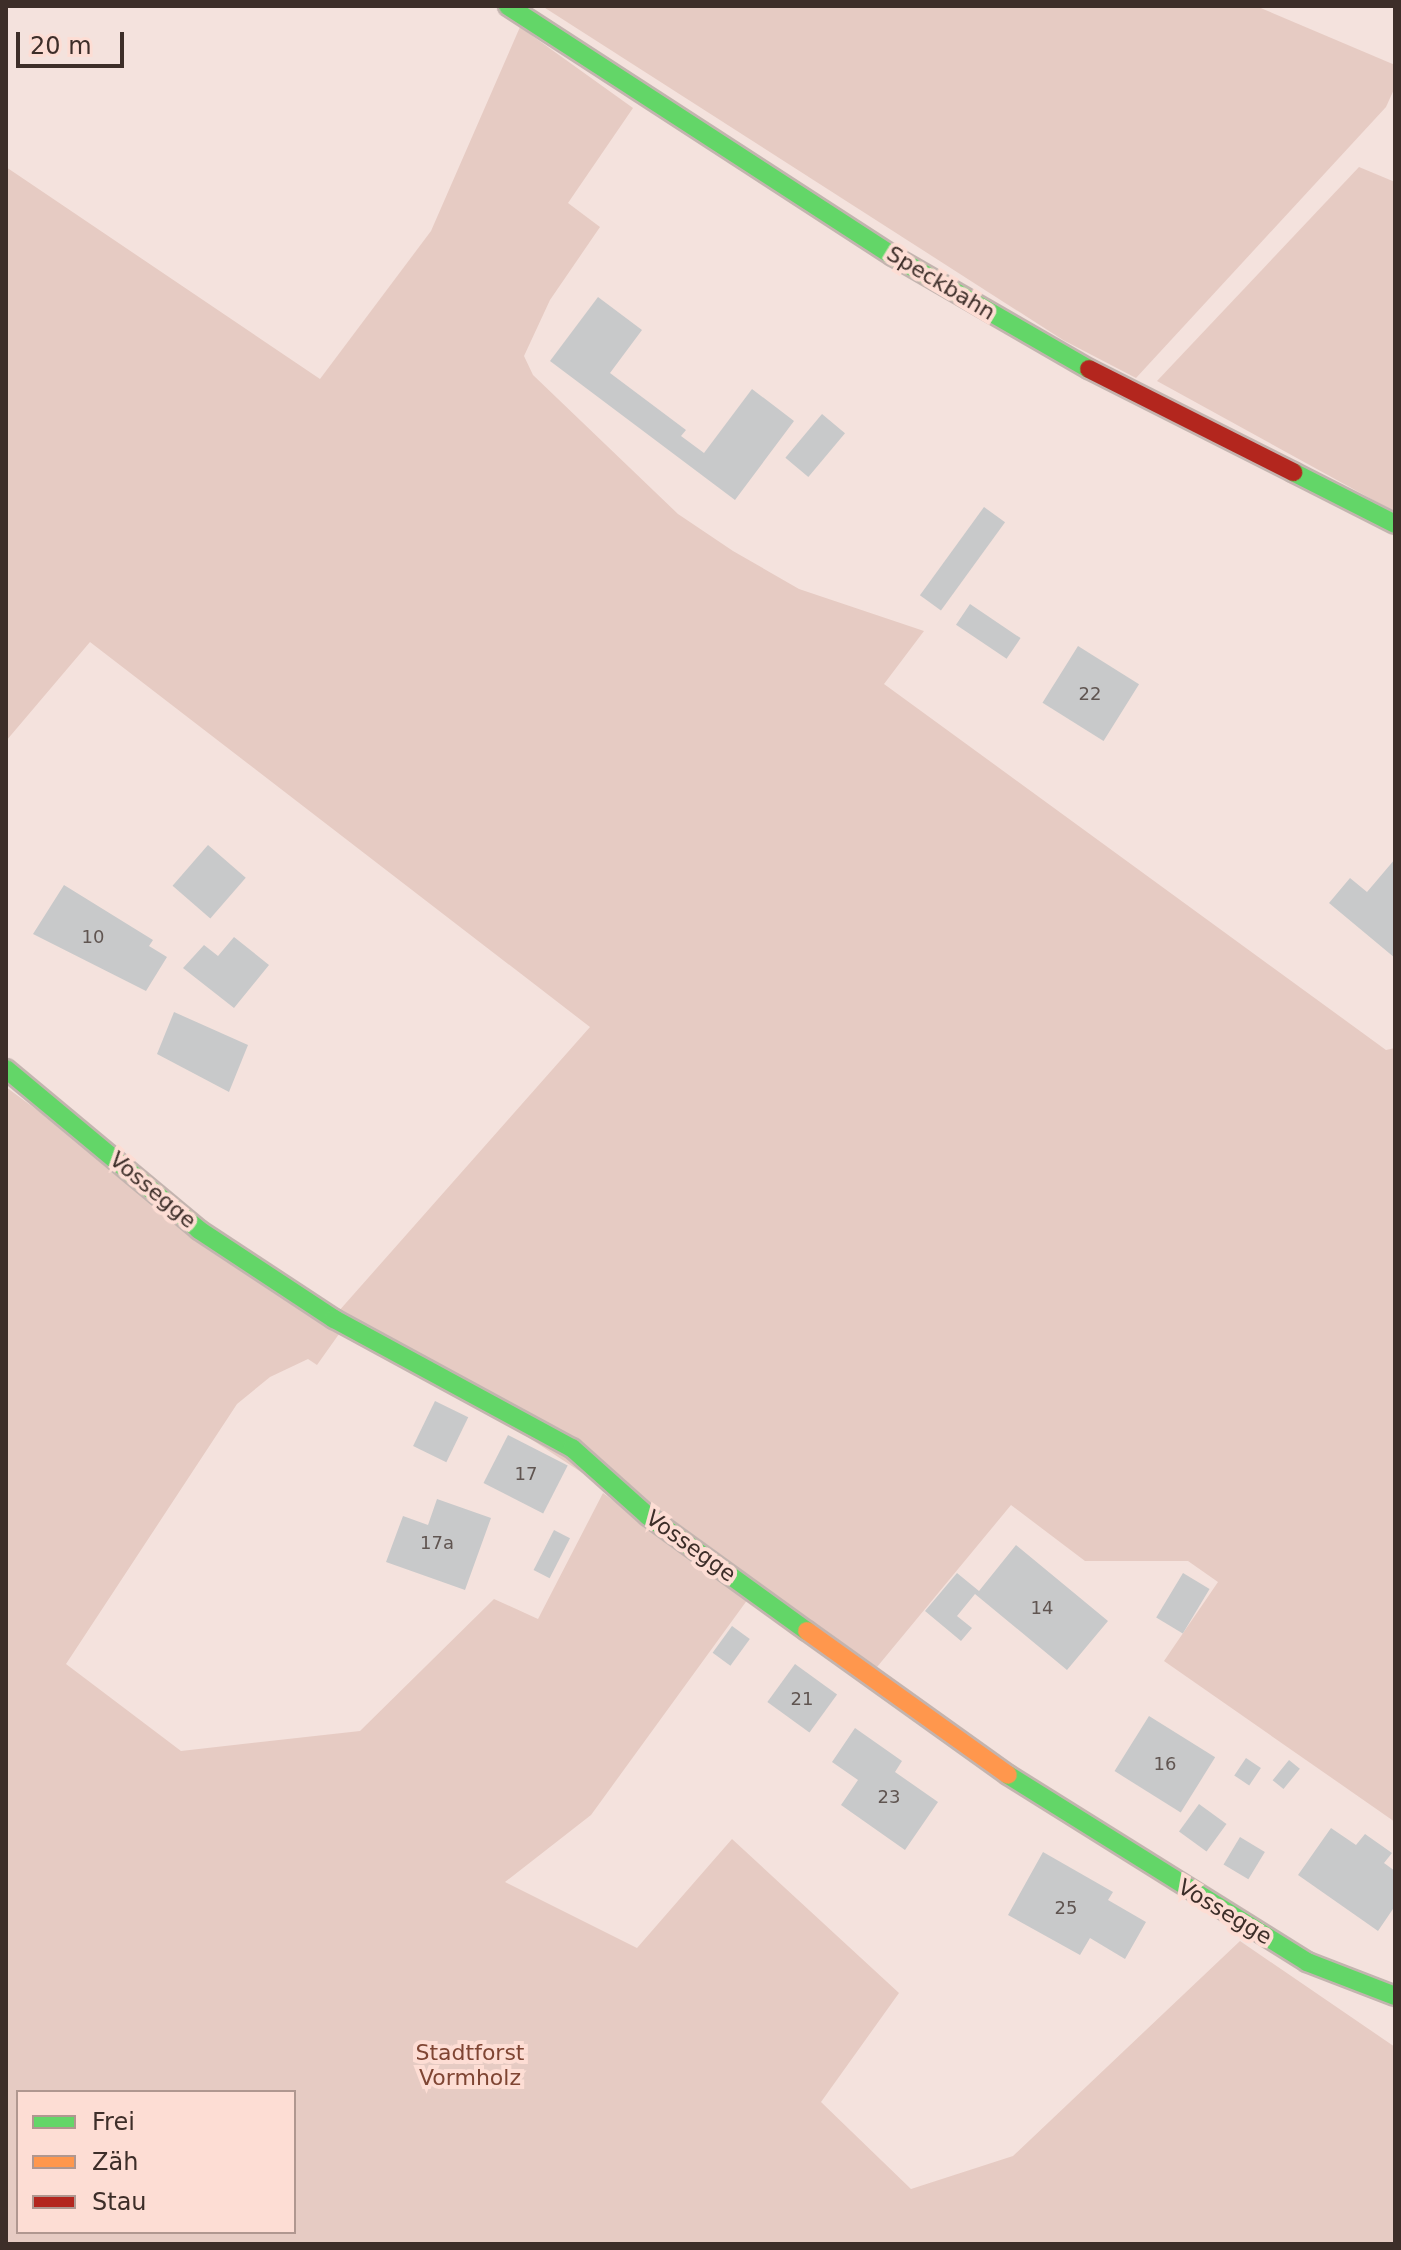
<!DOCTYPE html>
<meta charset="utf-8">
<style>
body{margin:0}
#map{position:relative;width:1401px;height:2250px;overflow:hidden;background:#f4e2dd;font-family:"DejaVu Sans",sans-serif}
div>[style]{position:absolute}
.green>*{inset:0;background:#e6cbc3}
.building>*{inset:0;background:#c8c9ca;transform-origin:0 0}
.roads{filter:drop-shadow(2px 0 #c3b4af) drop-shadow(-2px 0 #c3b4af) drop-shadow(0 2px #c3b4af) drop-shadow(0 -2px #c3b4af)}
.fast>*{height:18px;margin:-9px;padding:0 9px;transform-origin:9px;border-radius:9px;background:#63d668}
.slow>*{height:18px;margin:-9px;padding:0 9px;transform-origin:9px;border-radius:9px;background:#ff974d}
.jam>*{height:18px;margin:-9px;padding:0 9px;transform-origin:9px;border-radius:9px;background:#b3261e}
span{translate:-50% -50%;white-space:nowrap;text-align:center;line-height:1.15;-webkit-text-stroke:8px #fdddd4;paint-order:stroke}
.number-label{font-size:18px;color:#605551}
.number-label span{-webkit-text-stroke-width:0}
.street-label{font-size:22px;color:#3d2e29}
.park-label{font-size:22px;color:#7f4533}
.frame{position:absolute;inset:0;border:8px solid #3d2e29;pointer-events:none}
.legend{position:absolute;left:16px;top:2090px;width:280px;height:144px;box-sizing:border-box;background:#fdddd4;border:2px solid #b09790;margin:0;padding:10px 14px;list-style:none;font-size:24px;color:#3d2e29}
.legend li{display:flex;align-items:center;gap:16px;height:40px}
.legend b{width:40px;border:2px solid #b09790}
.scale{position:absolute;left:16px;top:32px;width:108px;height:36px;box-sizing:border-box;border:4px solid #3d2e29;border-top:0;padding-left:10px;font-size:24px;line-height:28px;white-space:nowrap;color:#3d2e29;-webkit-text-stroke:6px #fdddd4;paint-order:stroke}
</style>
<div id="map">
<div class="green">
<i style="clip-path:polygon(542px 6px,1256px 6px,1395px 65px,1395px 87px,1386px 107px,1136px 378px,1063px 340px)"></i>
<i style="clip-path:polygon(520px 27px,633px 108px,568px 203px,600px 227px,550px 300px,524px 356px,533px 375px,678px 514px,733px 551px,799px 589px,924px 631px,884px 684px,1386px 1050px,1395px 1048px,1395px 1822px,1164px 1661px,1218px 1582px,1188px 1561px,1085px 1561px,1011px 1505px,877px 1667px,338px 1312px,590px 1027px,90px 642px,6px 741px,6px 167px,320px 379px,431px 231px)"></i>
<i style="clip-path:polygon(1359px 167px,1395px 182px,1395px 512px,1157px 381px)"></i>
<i style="clip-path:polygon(evenodd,6px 1087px,339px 1334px,317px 1365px,308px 1359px,270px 1377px,237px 1404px,66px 1664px,181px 1751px,360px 1731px,494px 1599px,538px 1619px,603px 1493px,748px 1599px,591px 1815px,505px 1882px,637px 1948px,732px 1839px,899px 1993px,821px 2102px,911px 2189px,1013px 2156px,1240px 1941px,1395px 2047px,1395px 2244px,6px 2244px,6px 1087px,18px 2092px,294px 2092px,294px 2232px,18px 2232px,18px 2092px)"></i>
</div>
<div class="building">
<i style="clip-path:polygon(598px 297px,642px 330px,610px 373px,686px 430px,681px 436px,704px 453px,752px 389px,794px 421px,735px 500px,550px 361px)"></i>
<i style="left:822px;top:414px;width:30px;height:57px;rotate:40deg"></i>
<i style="left:984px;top:507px;width:26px;height:109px;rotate:36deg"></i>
<i style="left:970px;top:604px;width:61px;height:25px;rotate:34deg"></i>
<i style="left:1078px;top:646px;width:72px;height:67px;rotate:32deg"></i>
<i style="left:208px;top:845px;width:50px;height:54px;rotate:41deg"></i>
<i style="clip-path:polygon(1395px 859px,1395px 958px,1329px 903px,1350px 878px,1367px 892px)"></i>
<i style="clip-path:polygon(64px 885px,153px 940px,149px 946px,167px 957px,146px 991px,33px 934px)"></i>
<i style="clip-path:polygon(234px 937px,269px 965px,234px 1008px,183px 968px,204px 945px,218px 956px)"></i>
<i style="clip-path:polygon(174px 1012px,248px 1045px,229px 1092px,157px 1054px)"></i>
<i style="left:435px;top:1401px;width:37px;height:50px;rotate:26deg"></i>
<i style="left:508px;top:1435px;width:67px;height:54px;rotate:27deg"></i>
<i style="clip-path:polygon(437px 1499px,491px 1518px,465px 1590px,386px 1562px,403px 1516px,428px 1525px)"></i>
<i style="left:554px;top:1530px;width:18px;height:45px;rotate:27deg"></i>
<i style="clip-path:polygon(1016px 1545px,1108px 1621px,1067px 1670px,975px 1594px,957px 1616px,972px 1628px,961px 1641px,925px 1611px,957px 1573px,979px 1591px)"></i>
<i style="left:1183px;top:1573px;width:31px;height:52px;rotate:31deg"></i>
<i style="left:732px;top:1626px;width:22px;height:33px;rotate:36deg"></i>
<i style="left:795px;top:1664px;width:52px;height:47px;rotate:36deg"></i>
<i style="left:1149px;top:1716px;width:78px;height:65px;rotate:32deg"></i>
<i style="clip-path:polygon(855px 1728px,902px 1761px,895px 1772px,938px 1802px,905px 1850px,841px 1805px,858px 1780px,832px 1762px)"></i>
<i style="left:1246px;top:1758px;width:18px;height:21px;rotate:34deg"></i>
<i style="left:1289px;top:1760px;width:14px;height:26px;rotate:39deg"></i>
<i style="left:1199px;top:1804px;width:34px;height:34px;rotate:36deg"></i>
<i style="clip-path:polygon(1331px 1828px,1356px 1845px,1365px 1834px,1392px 1853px,1384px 1863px,1395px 1871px,1395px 1906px,1378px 1931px,1298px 1875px)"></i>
<i style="left:1240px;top:1837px;width:29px;height:32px;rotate:31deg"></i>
<i style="clip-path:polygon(1043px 1852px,1113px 1892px,1108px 1900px,1146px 1922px,1125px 1959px,1090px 1938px,1080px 1955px,1008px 1915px)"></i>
</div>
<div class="roads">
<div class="fast">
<i style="left:508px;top:6px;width:459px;rotate:33deg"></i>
<i style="left:893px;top:256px;width:226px;rotate:30deg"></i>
<i style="left:1293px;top:472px;width:114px;rotate:27deg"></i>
<i style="left:6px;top:1069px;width:251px;rotate:39.8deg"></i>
<i style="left:199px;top:1230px;width:162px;rotate:33.4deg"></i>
<i style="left:334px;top:1319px;width:271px;rotate:28.5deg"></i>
<i style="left:572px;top:1448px;width:102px;rotate:41.8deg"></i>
<i style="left:648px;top:1516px;width:196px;rotate:35.9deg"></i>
<i style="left:1008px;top:1775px;width:353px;rotate:32deg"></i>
<i style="left:1307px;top:1962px;width:94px;rotate:21.1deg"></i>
</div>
<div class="slow">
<i style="left:807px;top:1631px;width:247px;rotate:35.6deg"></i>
</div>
<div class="jam">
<i style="left:1089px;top:369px;width:229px;rotate:26.8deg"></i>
</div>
</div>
<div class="number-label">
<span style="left:1090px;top:694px">22</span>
<span style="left:93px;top:937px">10</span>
<span style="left:526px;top:1474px">17</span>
<span style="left:437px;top:1543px">17a</span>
<span style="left:1042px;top:1608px">14</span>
<span style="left:802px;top:1699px">21</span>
<span style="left:1165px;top:1764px">16</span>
<span style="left:889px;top:1797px">23</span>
<span style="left:1066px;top:1908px">25</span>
</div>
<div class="street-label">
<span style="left:941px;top:283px;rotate:31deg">Speckbahn</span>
<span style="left:153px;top:1190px;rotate:40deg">Vossegge</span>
<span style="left:691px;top:1546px;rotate:36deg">Vossegge</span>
<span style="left:1225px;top:1912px;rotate:31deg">Vossegge</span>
</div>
<div class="park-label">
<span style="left:470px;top:2065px">Stadtforst<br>Vormholz</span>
</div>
<div class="frame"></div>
<ul class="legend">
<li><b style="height:10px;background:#63d668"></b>Frei</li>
<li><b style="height:10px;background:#ff974d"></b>Zäh</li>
<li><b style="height:10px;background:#b3261e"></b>Stau</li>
</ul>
<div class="scale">20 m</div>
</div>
